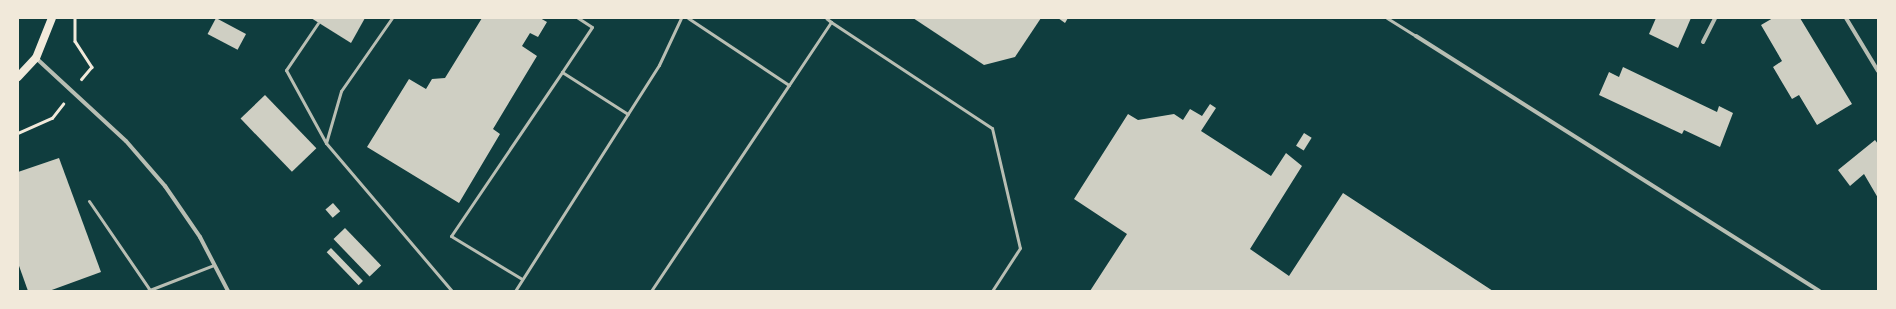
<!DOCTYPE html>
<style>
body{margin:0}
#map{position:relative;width:1896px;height:309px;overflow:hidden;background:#0f3d3e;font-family:"Open Sans",sans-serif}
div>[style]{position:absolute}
.building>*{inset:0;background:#cfcfc3;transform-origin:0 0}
.path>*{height:2.5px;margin:-1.25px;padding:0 1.25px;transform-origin:1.25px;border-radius:1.25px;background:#f1e9da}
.service>*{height:3px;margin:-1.5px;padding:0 1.5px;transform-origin:1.5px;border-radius:1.5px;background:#b8beb3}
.minor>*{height:4px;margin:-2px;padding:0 2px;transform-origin:2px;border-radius:2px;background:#b8beb3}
.secondary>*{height:8px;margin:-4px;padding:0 4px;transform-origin:4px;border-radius:4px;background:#f1e9da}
span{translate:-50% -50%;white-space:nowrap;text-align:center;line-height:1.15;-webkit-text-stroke:4px #f1e9da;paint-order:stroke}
.frame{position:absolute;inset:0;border:19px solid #f1e9da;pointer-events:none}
</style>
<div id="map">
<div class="building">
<i style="left:216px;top:18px;width:34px;height:18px;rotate:28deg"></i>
<i style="clip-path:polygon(311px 18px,365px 18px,351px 43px)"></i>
<i style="clip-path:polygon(482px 18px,540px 18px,547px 22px,538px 37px,530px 33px,522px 46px,537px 56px,493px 129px,500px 134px,459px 203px,367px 147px,409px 79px,426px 89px,432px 79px,445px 78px)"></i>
<i style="clip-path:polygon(913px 18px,1041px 18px,1015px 57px,984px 65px)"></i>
<i style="clip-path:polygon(1058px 18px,1068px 18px,1065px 23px)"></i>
<i style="clip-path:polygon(1656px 18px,1691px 18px,1678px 48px,1649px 34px)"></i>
<i style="clip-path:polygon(1773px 18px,1800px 18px,1852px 104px,1817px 125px,1799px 95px,1792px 99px,1773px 67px,1782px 61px,1761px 25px)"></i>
<i style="clip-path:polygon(1623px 67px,1717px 112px,1719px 106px,1733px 113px,1720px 147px,1684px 130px,1682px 134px,1599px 95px,1609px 72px,1619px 77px)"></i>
<i style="left:265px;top:95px;width:74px;height:34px;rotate:46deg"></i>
<i style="clip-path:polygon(1210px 104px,1216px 108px,1201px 131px,1271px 176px,1286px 153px,1302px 166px,1250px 249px,1289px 276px,1343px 193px,1493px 291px,1090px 291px,1127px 234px,1074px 199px,1128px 114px,1138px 120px,1174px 114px,1183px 120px,1190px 109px,1202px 116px)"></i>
<i style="left:1304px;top:133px;width:9px;height:15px;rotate:32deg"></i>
<i style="clip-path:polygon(1875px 140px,1878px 144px,1878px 198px,1864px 174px,1850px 186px,1838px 170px)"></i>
<i style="clip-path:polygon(59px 158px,101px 272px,49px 291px,28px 291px,18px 263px,18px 172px)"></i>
<i style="left:333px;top:203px;width:11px;height:10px;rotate:49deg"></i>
<i style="left:345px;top:228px;width:52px;height:16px;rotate:46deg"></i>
<i style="left:331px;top:248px;width:46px;height:6px;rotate:46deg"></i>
</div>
<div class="path">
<i style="left:75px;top:18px;width:23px;rotate:90deg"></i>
<i style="left:75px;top:41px;width:31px;rotate:57deg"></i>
<i style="left:92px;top:67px;width:16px;rotate:130deg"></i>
<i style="left:18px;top:133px;width:37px;rotate:-24deg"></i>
<i style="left:52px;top:118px;width:18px;rotate:-52deg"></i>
</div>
<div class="service">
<i style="left:688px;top:18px;width:121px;rotate:33.6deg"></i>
<i style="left:789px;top:85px;width:76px;rotate:-56.3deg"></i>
<i style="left:831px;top:22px;width:6px;rotate:-141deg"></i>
<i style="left:1387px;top:18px;width:34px;rotate:32deg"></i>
<i style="left:831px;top:22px;width:193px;rotate:33.4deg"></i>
<i style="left:992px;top:128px;width:123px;rotate:76.9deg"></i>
<i style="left:1020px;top:248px;width:51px;rotate:123.1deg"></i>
<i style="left:318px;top:23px;width:57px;rotate:124.2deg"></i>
<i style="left:286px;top:70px;width:83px;rotate:61.3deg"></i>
<i style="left:326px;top:143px;width:194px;rotate:49.6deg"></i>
<i style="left:562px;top:72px;width:54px;rotate:-56.3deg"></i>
<i style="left:592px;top:27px;width:17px;rotate:-147deg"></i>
<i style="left:326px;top:143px;width:54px;rotate:-73.9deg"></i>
<i style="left:341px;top:91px;width:89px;rotate:-55.1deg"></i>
<i style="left:89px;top:201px;width:108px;rotate:55.6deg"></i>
<i style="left:522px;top:279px;width:83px;rotate:-148.8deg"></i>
<i style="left:451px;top:236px;width:198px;rotate:-55.9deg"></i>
<i style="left:562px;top:72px;width:78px;rotate:32.5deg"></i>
<i style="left:147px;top:291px;width:72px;rotate:-21.2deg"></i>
<i style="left:515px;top:291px;width:268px;rotate:-57.5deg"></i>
<i style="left:659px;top:65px;width:52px;rotate:-64.9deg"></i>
<i style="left:651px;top:291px;width:248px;rotate:-56.2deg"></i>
</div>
<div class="minor">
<i style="left:1846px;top:18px;width:62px;rotate:58.9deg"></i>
<i style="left:1416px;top:36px;width:477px;rotate:32.3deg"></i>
<i style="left:1703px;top:42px;width:27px;rotate:-63deg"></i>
<i style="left:36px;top:58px;width:122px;rotate:42.7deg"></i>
<i style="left:126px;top:141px;width:60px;rotate:49.1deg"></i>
<i style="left:165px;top:186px;width:62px;rotate:55.5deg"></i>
<i style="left:200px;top:237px;width:61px;rotate:62.6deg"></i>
</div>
<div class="secondary">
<i style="left:18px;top:77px;width:26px;rotate:-47deg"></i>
<i style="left:36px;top:58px;width:43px;rotate:-68.2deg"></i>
</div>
<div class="frame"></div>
</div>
